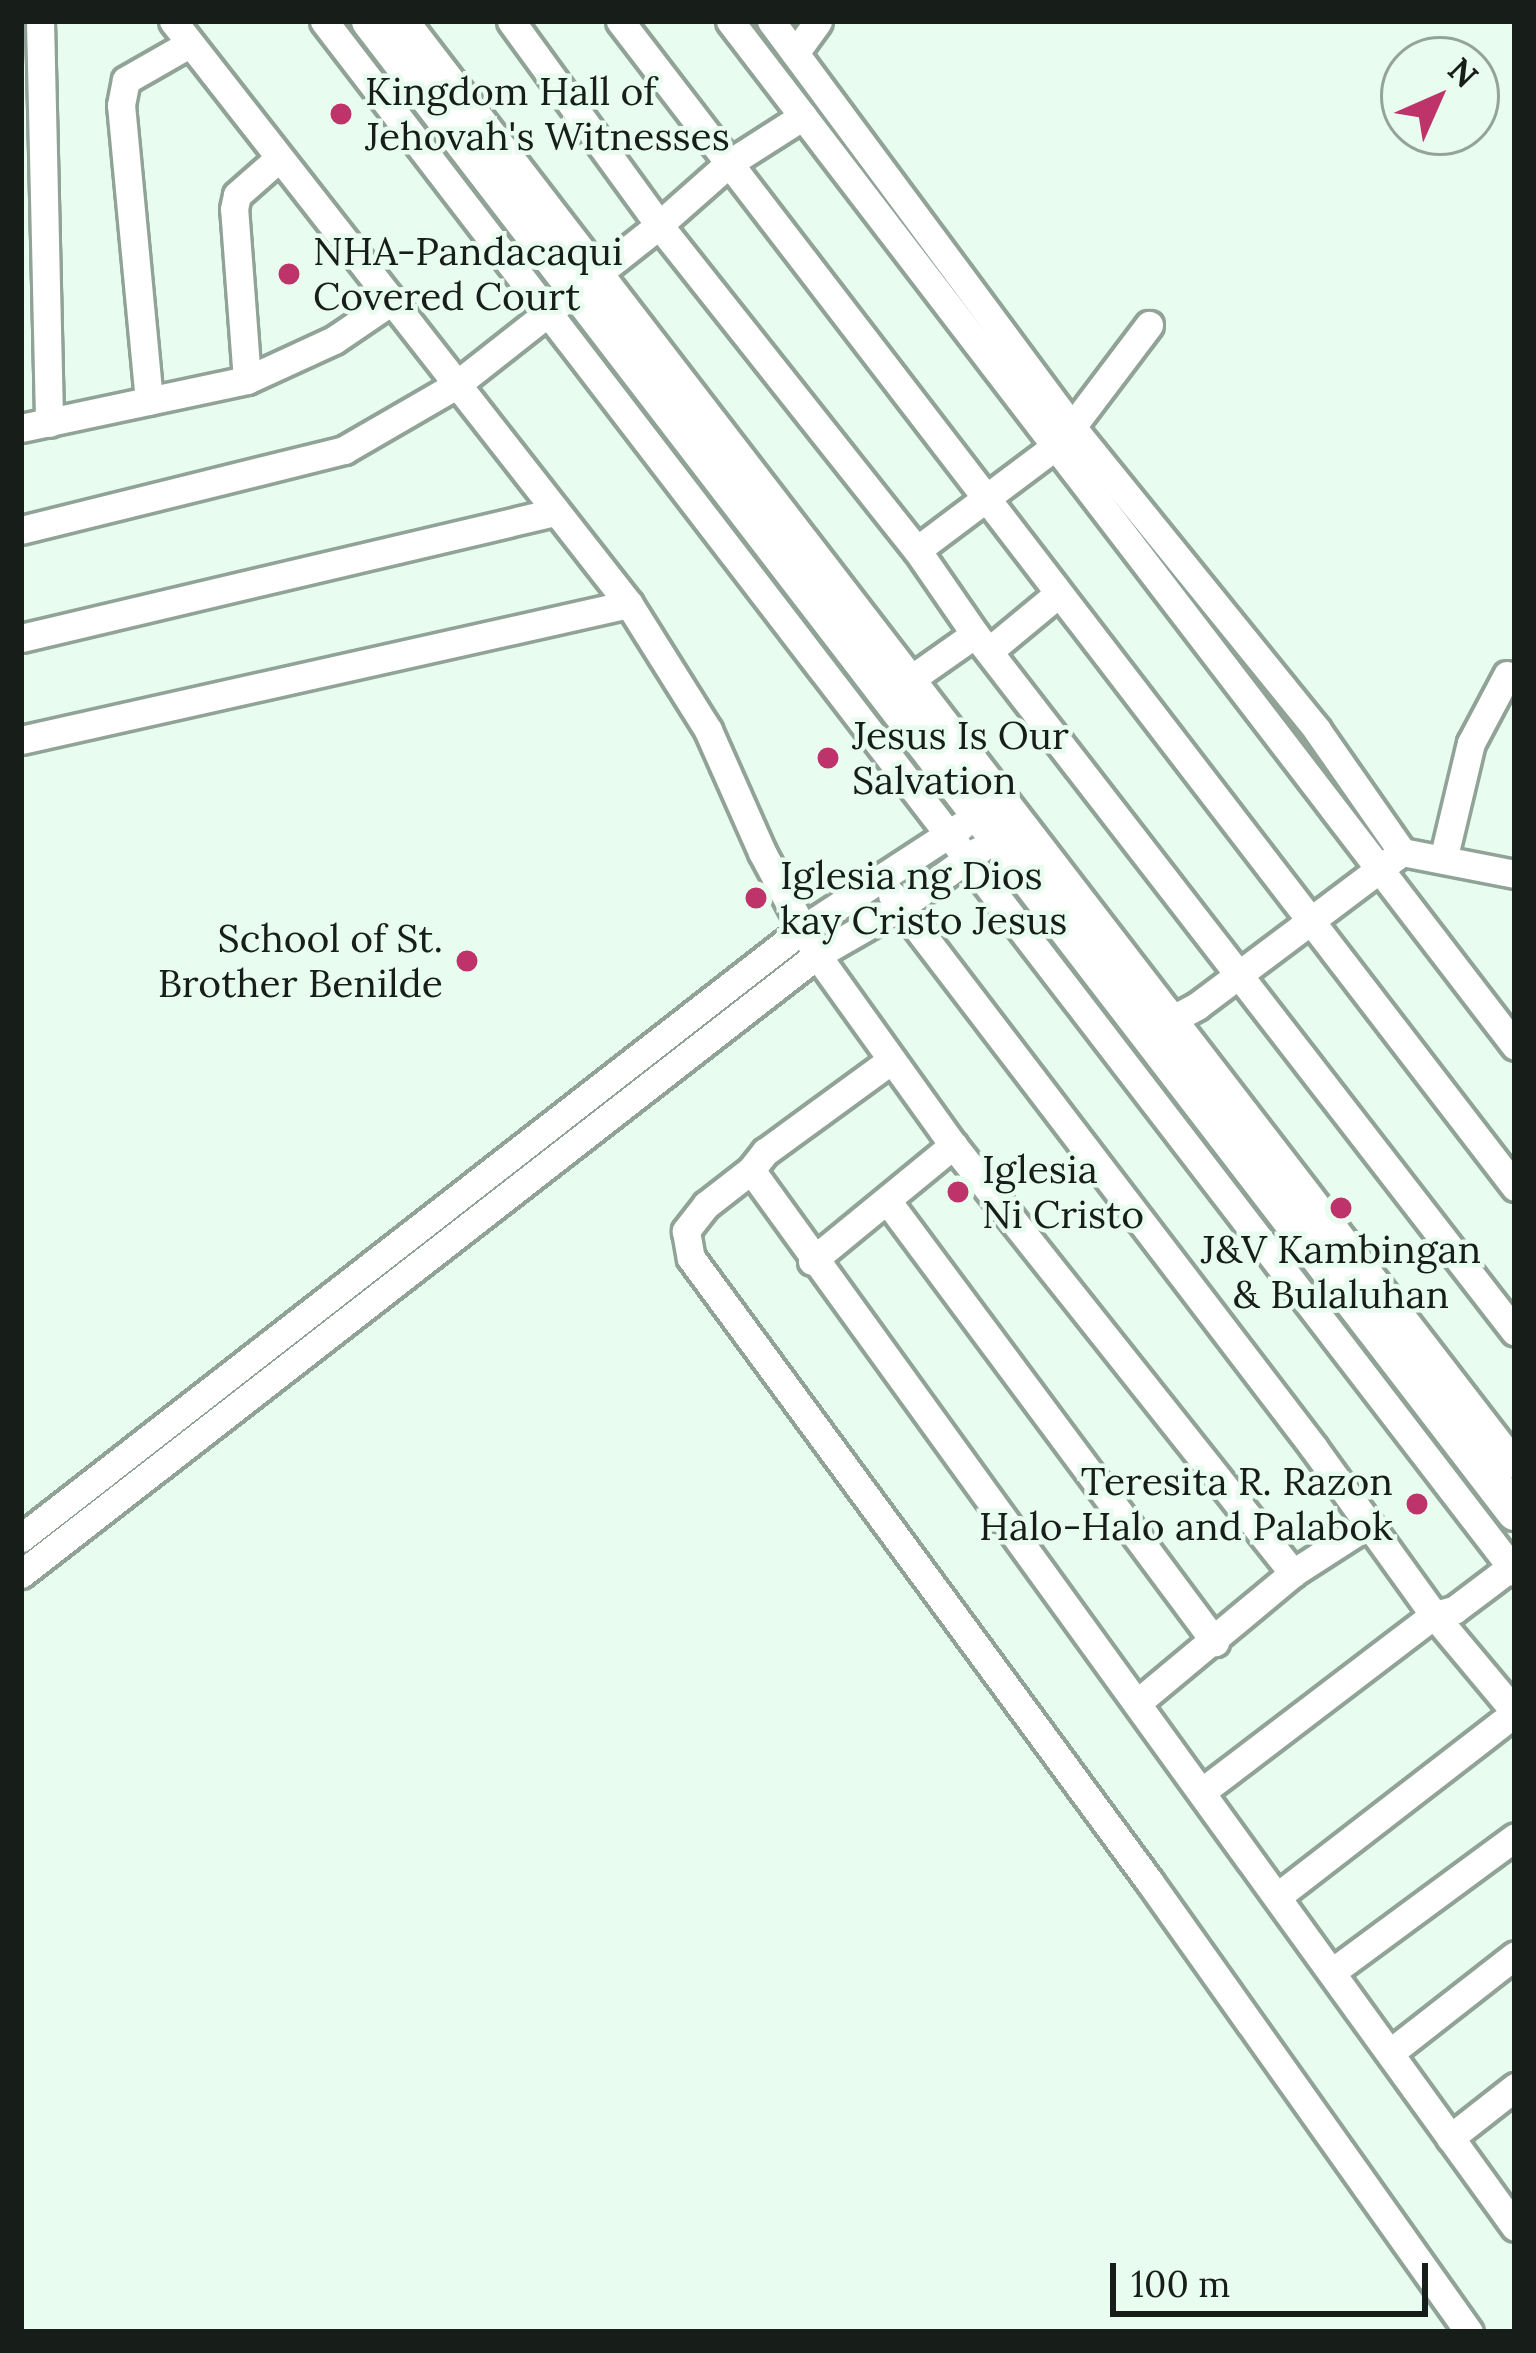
<!DOCTYPE html>
<style>
body{margin:0}
#map{position:relative;width:1536px;height:2353px;overflow:hidden;background:#e9fcf0;font-family:Lora,serif}
div>[style]{position:absolute}
.roads{filter:drop-shadow(3px 0 #91a397) drop-shadow(-3px 0 #91a397) drop-shadow(0 3px #91a397) drop-shadow(0 -3px #91a397)}
.street>*{height:27px;margin:-13.5px;padding:0 13.5px;transform-origin:13.5px;border-radius:13.5px;background:#fff}
.secondary>*{height:36px;margin:-18px;padding:0 18px;transform-origin:18px;border-radius:18px;background:#fff}
.dots>*{width:33px;height:33px;translate:-50% -50%;box-sizing:border-box;border:6px solid #e9fcf0;border-radius:50%}
span{translate:-50% -50%;white-space:nowrap;text-align:center;line-height:1.15;-webkit-text-stroke:9px #e9fcf0;paint-order:stroke}
.poi-label{font-size:39px;color:#171e19}
.left{translate:0 -50%;text-align:left}
.right{translate:-100% -50%;text-align:right}
.frame{position:absolute;inset:0;border:24px solid #171e19;pointer-events:none}
.north{position:absolute;left:1380px;top:36px;width:120px;height:120px;box-sizing:border-box;background:#e9fcf0;border:3px solid #95a39a;border-radius:50%;rotate:45deg;font-size:33px;font-weight:700;line-height:48px;text-align:center;color:#171e19}
.north::after{content:'';display:block;margin:auto;width:42px;height:54px;background:#be3369;clip-path:polygon(50% 0,100% 100%,50% 72%,0 100%)}
.scale{position:absolute;left:1110px;top:2263px;width:318px;height:54px;box-sizing:border-box;border:6px solid #171e19;border-top:0;padding-left:15px;font-size:36px;line-height:42px;white-space:nowrap;color:#171e19;-webkit-text-stroke:9px #e9fcf0;paint-order:stroke}
</style>
<div id="map">
<div class="roads">
<div class="street">
<i style="left:40px;top:21px;width:402px;rotate:88.7deg"></i>
<i style="left:173px;top:21px;width:740px;rotate:51.97deg"></i>
<i style="left:629px;top:604px;width:149px;rotate:57.9deg"></i>
<i style="left:708px;top:730px;width:133px;rotate:66.1deg"></i>
<i style="left:762px;top:852px;width:117px;rotate:61.9deg"></i>
<i style="left:817px;top:955px;width:234px;rotate:54.4deg"></i>
<i style="left:953px;top:1145px;width:547px;rotate:51.54deg"></i>
<i style="left:324px;top:21px;width:1956px;rotate:52.48deg"></i>
<i style="left:405px;top:21px;width:1821px;rotate:52.43deg"></i>
<i style="left:511px;top:21px;width:252px;rotate:54deg"></i>
<i style="left:659px;top:225px;width:415px;rotate:51.6deg"></i>
<i style="left:917px;top:550px;width:102px;rotate:55.4deg"></i>
<i style="left:975px;top:634px;width:882px;rotate:52.27deg"></i>
<i style="left:620px;top:21px;width:1470px;rotate:52.49deg"></i>
<i style="left:730px;top:21px;width:1291px;rotate:52.55deg"></i>
<i style="left:771px;top:21px;width:505px;rotate:53.45deg"></i>
<i style="left:1072px;top:427px;width:390px;rotate:51deg"></i>
<i style="left:1317px;top:730px;width:149px;rotate:55.1deg"></i>
<i style="left:795px;top:53px;width:39px;rotate:-54deg"></i>
<i style="left:247px;top:380px;width:171px;rotate:-94.3deg"></i>
<i style="left:234px;top:209px;width:14px;rotate:-78deg"></i>
<i style="left:237px;top:195px;width:55px;rotate:-41.3deg"></i>
<i style="left:149px;top:401px;width:297px;rotate:-95.4deg"></i>
<i style="left:121px;top:105px;width:25px;rotate:-79deg"></i>
<i style="left:126px;top:80px;width:73px;rotate:-29.7deg"></i>
<i style="left:1072px;top:427px;width:128px;rotate:-53deg"></i>
<i style="left:21px;top:428px;width:231px;rotate:-12deg"></i>
<i style="left:247px;top:380px;width:96px;rotate:-24.7deg"></i>
<i style="left:334px;top:340px;width:68px;rotate:-34.2deg"></i>
<i style="left:21px;top:530px;width:333px;rotate:-13.9deg"></i>
<i style="left:344px;top:450px;width:129px;rotate:-30.1deg"></i>
<i style="left:456px;top:385px;width:258px;rotate:-38.2deg"></i>
<i style="left:659px;top:225px;width:92px;rotate:-41.5deg"></i>
<i style="left:728px;top:164px;width:89px;rotate:-32.6deg"></i>
<i style="left:917px;top:550px;width:175px;rotate:-36.9deg"></i>
<i style="left:21px;top:638px;width:549px;rotate:-13.28deg"></i>
<i style="left:989px;top:651px;width:89px;rotate:-39.6deg"></i>
<i style="left:911px;top:679px;width:78px;rotate:-35.1deg"></i>
<i style="left:21px;top:740px;width:623px;rotate:-12.61deg"></i>
<i style="left:1444px;top:856px;width:116px;rotate:-76.6deg"></i>
<i style="left:1471px;top:743px;width:77px;rotate:-62.1deg"></i>
<i style="left:892px;top:895px;width:696px;rotate:52.65deg"></i>
<i style="left:1314px;top:1448px;width:206px;rotate:54.3deg"></i>
<i style="left:1434px;top:1615px;width:126px;rotate:50.1deg"></i>
<i style="left:1169px;top:1021px;width:32px;rotate:-28deg"></i>
<i style="left:1197px;top:1006px;width:256px;rotate:-36.9deg"></i>
<i style="left:1402px;top:852px;width:115px;rotate:11deg"></i>
<i style="left:890px;top:1061px;width:155px;rotate:143.9deg"></i>
<i style="left:765px;top:1152px;width:23px;rotate:128deg"></i>
<i style="left:751px;top:1170px;width:57px;rotate:142.1deg"></i>
<i style="left:706px;top:1205px;width:33px;rotate:128deg"></i>
<i style="left:686px;top:1231px;width:27px;rotate:80deg"></i>
<i style="left:691px;top:1258px;width:773px;rotate:53.68deg"></i>
<i style="left:1149px;top:1881px;width:553px;rotate:54.64deg"></i>
<i style="left:751px;top:1170px;width:1304px;rotate:54.14deg"></i>
<i style="left:889px;top:1203px;width:547px;rotate:53.4deg"></i>
<i style="left:812px;top:1261px;width:183px;rotate:-39.4deg"></i>
<i style="left:21px;top:1538px;width:991px;rotate:-37.91deg"></i>
<i style="left:803px;top:929px;width:189px;rotate:-33.1deg"></i>
<i style="left:21px;top:1574px;width:1008px;rotate:-37.87deg"></i>
<i style="left:817px;top:955px;width:98px;rotate:-30deg"></i>
<i style="left:902px;top:906px;width:95px;rotate:-36deg"></i>
<i style="left:1137px;top:1703px;width:203px;rotate:-39.8deg"></i>
<i style="left:1293px;top:1573px;width:90px;rotate:-32.8deg"></i>
<i style="left:1204px;top:1790px;width:289px;rotate:-37.3deg"></i>
<i style="left:1434px;top:1615px;width:21px;rotate:-14deg"></i>
<i style="left:1454px;top:1610px;width:76px;rotate:-37deg"></i>
<i style="left:1278px;top:1896px;width:299px;rotate:-37.7deg"></i>
<i style="left:1332px;top:1972px;width:227px;rotate:-36.4deg"></i>
<i style="left:1391px;top:2052px;width:157px;rotate:-38deg"></i>
<i style="left:1450px;top:2138px;width:83px;rotate:-38.1deg"></i>
</div>
<div class="secondary">
<i style="left:370px;top:21px;width:1880px;rotate:52.48deg"></i>
</div>
</div>
<div class="dots">
<i style="left:341px;top:114px;background:#be3369"></i>
<i style="left:289px;top:274px;background:#be3369"></i>
<i style="left:828px;top:758px;background:#be3369"></i>
<i style="left:756px;top:898px;background:#be3369"></i>
<i style="left:467px;top:961px;background:#be3369"></i>
<i style="left:958px;top:1192px;background:#be3369"></i>
<i style="left:1341px;top:1208px;background:#be3369"></i>
<i style="left:1417px;top:1504px;background:#be3369"></i>
</div>
<div class="poi-label">
<span class="left" style="left:365px;top:114px">Kingdom Hall of<br>Jehovah's Witnesses</span>
<span class="left" style="left:313px;top:274px">NHA-Pandacaqui<br>Covered Court</span>
<span class="left" style="left:852px;top:758px">Jesus Is Our<br>Salvation</span>
<span class="left" style="left:780px;top:898px">Iglesia ng Dios<br>kay Cristo Jesus</span>
<span class="right" style="left:443px;top:961px">School of St.<br>Brother Benilde</span>
<span class="left" style="left:982px;top:1192px">Iglesia<br>Ni Cristo</span>
<span style="left:1341px;top:1272px">J&amp;V Kambingan<br>&amp; Bulaluhan</span>
<span class="right" style="left:1393px;top:1504px">Teresita R. Razon<br>Halo-Halo and Palabok</span>
</div>
<div class="frame"></div>
<div class="north">N</div>
<div class="scale">100 m</div>
</div>
